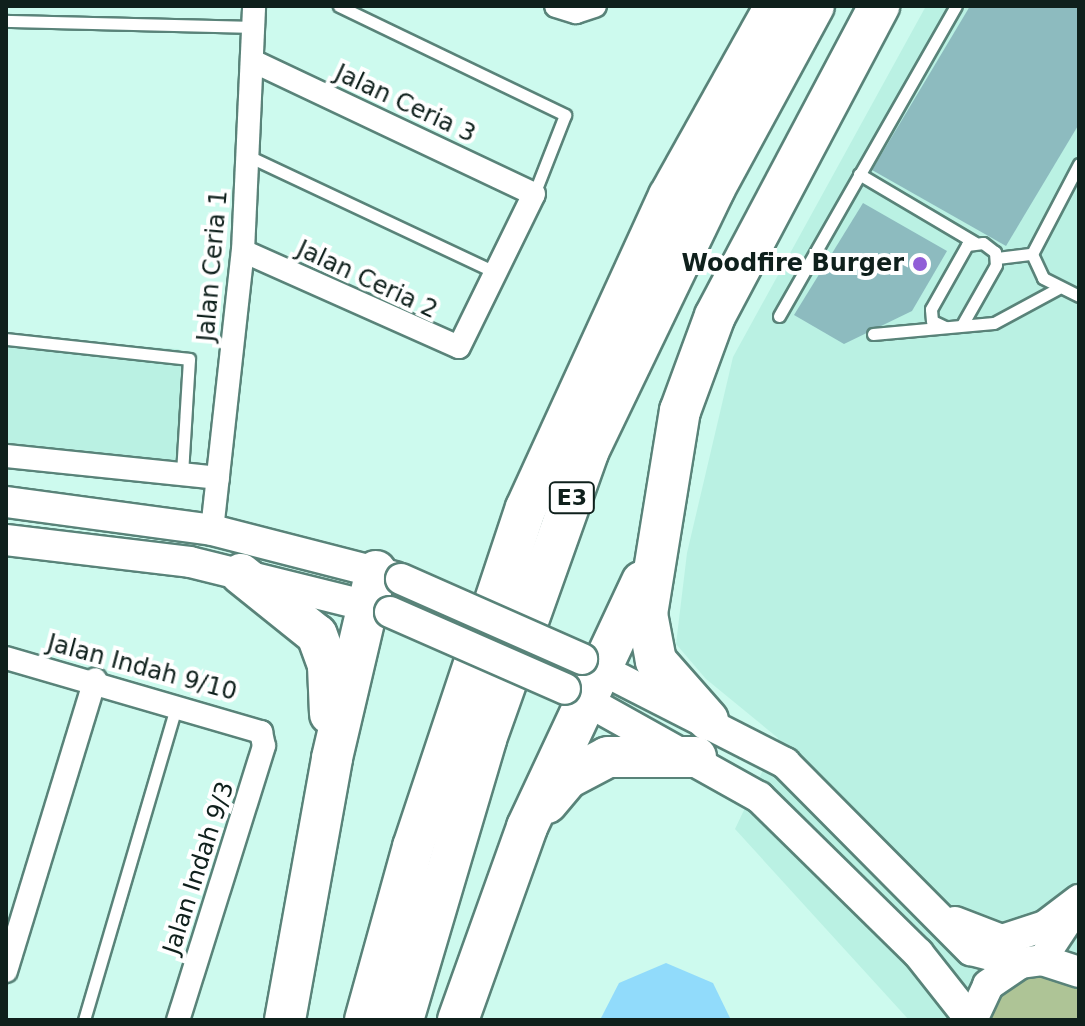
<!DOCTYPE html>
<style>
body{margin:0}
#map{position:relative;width:1085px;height:1026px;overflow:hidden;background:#cdfaee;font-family:"DejaVu Sans",sans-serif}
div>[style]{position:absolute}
.built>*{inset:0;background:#baf1e3}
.green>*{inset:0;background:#aec496}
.water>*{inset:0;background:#91dbfb}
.building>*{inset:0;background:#8dbbbf}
.roads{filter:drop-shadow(2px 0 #598379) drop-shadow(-2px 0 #598379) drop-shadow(0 2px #598379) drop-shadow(0 -2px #598379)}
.service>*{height:11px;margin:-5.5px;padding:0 5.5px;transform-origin:5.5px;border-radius:5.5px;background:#fff}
.minor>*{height:22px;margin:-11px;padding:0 11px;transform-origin:11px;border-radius:11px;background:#fff}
.tertiary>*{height:28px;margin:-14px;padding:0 14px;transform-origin:14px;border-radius:14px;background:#fff}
.secondary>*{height:30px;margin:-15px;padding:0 15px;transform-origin:15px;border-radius:15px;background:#fff}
.motorway>*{height:40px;margin:-20px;padding:0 20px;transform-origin:20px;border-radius:20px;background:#fff}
.bridges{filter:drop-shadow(2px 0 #598379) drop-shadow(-2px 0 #598379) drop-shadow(0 2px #598379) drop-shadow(0 -2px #598379)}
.secondary-bridge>*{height:30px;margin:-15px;padding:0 15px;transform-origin:15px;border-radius:15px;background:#fff}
.dots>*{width:22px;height:22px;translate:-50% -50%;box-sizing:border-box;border:4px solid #fff;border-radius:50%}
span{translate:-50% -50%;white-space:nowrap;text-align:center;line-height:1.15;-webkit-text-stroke:8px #fff;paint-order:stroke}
.shield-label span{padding:2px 6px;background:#fff;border:2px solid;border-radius:6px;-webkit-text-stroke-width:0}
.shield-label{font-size:22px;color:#0f201c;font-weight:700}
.street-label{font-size:24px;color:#0f201c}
.poi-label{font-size:24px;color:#0f201c;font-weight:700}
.right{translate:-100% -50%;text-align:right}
.frame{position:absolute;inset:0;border:8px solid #0f201c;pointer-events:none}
</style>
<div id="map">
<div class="built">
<i style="clip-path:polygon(926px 6px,1079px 6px,1079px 1020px,909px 1020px,735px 829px,778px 738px,706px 679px,676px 644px,687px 553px,733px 357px)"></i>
<i style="clip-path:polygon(6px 337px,178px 349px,192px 356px,186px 480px,6px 462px)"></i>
</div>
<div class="green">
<i style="clip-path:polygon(1038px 971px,1079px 990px,1079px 1020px,986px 1020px,993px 996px)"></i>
</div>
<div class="water">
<i style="clip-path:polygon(666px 963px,713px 983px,731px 1020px,600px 1020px,619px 983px)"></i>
</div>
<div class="building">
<i style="clip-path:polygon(970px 6px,1079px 6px,1079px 124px,1006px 246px,872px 170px)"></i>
<i style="clip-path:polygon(863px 203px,947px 251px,912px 311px,844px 344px,794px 315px)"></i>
</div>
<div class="roads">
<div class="service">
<i style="left:339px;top:6px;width:251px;rotate:25.7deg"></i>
<i style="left:565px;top:115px;width:85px;rotate:111.4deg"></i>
<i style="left:6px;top:21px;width:244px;rotate:1.4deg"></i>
<i style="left:248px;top:156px;width:275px;rotate:25.2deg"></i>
<i style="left:1079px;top:164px;width:102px;rotate:117.6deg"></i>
<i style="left:1032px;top:254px;width:26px;rotate:65deg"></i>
<i style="left:1043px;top:278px;width:40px;rotate:26.6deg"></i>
<i style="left:859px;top:174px;width:134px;rotate:30.6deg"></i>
<i style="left:997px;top:258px;width:35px;rotate:-7deg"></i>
<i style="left:779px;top:316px;width:357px;rotate:-60.3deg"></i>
<i style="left:945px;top:327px;width:14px;rotate:-155deg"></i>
<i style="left:932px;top:321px;width:12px;rotate:-95deg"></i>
<i style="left:931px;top:309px;width:73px;rotate:-60.6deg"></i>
<i style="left:967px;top:245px;width:16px;rotate:-7deg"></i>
<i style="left:983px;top:243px;width:15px;rotate:37deg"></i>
<i style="left:995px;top:252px;width:13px;rotate:86deg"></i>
<i style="left:996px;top:265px;width:69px;rotate:119.5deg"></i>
<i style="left:873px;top:334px;width:121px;rotate:-5.2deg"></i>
<i style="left:994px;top:323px;width:72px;rotate:-28.4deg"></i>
<i style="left:6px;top:339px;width:184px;rotate:6.2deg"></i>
<i style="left:189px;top:359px;width:115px;rotate:93.5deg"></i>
<i style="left:84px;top:1020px;width:326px;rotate:-73.6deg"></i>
</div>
<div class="minor">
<i style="left:556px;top:6px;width:21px;rotate:17deg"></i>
<i style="left:576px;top:12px;width:20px;rotate:-18deg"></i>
<i style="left:243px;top:251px;width:236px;rotate:24deg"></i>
<i style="left:459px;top:347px;width:170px;rotate:-63.9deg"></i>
<i style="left:534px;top:194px;width:312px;rotate:-154.7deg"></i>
<i style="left:6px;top:456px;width:213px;rotate:5.9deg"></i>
<i style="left:212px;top:530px;width:281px;rotate:-83.7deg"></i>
<i style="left:243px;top:251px;width:245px;rotate:-87.4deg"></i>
<i style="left:6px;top:658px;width:266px;rotate:16.2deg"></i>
<i style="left:261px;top:732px;width:14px;rotate:78deg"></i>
<i style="left:264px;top:746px;width:287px;rotate:107.4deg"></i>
<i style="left:6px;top:971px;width:305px;rotate:-73deg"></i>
</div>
<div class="tertiary">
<i style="left:1042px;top:960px;width:67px;rotate:-56.5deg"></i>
</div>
<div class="secondary">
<i style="left:6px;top:502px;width:208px;rotate:7.7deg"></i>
<i style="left:212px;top:530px;width:189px;rotate:14.4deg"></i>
<i style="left:6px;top:540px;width:185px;rotate:6.8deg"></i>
<i style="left:190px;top:562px;width:204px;rotate:13.9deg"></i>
<i style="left:583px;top:660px;width:227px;rotate:27deg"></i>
<i style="left:785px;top:763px;width:264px;rotate:45.2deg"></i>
<i style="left:971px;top:950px;width:52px;rotate:14.6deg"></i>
<i style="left:569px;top:691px;width:218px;rotate:29.2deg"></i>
<i style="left:759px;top:797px;width:223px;rotate:44.5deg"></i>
<i style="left:918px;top:953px;width:85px;rotate:51.7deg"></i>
<i style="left:955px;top:922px;width:50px;rotate:21deg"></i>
<i style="left:1002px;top:940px;width:45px;rotate:-18deg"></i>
<i style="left:1045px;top:926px;width:43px;rotate:-37.4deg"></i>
<i style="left:972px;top:1020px;width:38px;rotate:-65deg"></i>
<i style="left:988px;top:985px;width:40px;rotate:-34deg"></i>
<i style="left:1021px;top:963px;width:21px;rotate:-8deg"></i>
<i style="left:1042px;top:960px;width:39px;rotate:18deg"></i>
</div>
<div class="motorway">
<i style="left:241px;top:574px;width:97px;rotate:38.8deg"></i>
<i style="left:317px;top:635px;width:33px;rotate:70deg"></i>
<i style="left:328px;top:666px;width:48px;rotate:87.6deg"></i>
<i style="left:708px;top:720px;width:79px;rotate:-131.4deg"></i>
<i style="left:656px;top:661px;width:48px;rotate:-100.8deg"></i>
<i style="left:647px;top:614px;width:206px;rotate:-80.8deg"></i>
<i style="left:680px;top:411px;width:101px;rotate:-69.8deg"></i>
<i style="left:715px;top:316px;width:351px;rotate:-62.1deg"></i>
<i style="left:547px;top:803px;width:33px;rotate:-50deg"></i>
<i style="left:568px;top:778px;width:45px;rotate:-27.7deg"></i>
<i style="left:608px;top:757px;width:88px"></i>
<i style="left:285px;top:1020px;width:266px;rotate:-79.8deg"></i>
<i style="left:332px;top:758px;width:192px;rotate:-76.8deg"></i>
<i style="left:365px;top:1020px;width:180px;rotate:-74.5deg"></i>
<i style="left:413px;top:847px;width:357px;rotate:-71.6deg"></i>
<i style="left:526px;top:508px;width:343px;rotate:-65.4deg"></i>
<i style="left:669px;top:196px;width:218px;rotate:-60.8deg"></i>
<i style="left:403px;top:1020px;width:293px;rotate:-73.5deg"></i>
<i style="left:486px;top:739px;width:305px;rotate:-70.4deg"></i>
<i style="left:588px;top:452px;width:291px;rotate:-64.3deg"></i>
<i style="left:714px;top:190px;width:209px;rotate:-61.5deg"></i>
<i style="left:458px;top:1020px;width:205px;rotate:-70.3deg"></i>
<i style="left:527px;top:827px;width:271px;rotate:-64.9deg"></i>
</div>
</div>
<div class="bridges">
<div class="secondary-bridge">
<i style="left:401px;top:579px;width:198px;rotate:23.8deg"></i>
<i style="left:390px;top:612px;width:191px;rotate:23.7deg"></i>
</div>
</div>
<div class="dots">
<i style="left:920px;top:264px;background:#915ed7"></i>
</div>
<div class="shield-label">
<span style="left:572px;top:498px">E3</span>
</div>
<div class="street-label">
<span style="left:405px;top:104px;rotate:25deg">Jalan Ceria 3</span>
<span style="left:213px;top:266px;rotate:-85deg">Jalan Ceria 1</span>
<span style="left:367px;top:280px;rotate:25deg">Jalan Ceria 2</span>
<span style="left:142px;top:668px;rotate:15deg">Jalan Indah 9/10</span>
<span style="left:199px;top:868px;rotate:-72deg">Jalan Indah 9/3</span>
</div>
<div class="poi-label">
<span class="right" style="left:904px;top:264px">Woodfire Burger</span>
</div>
<div class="frame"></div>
</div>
